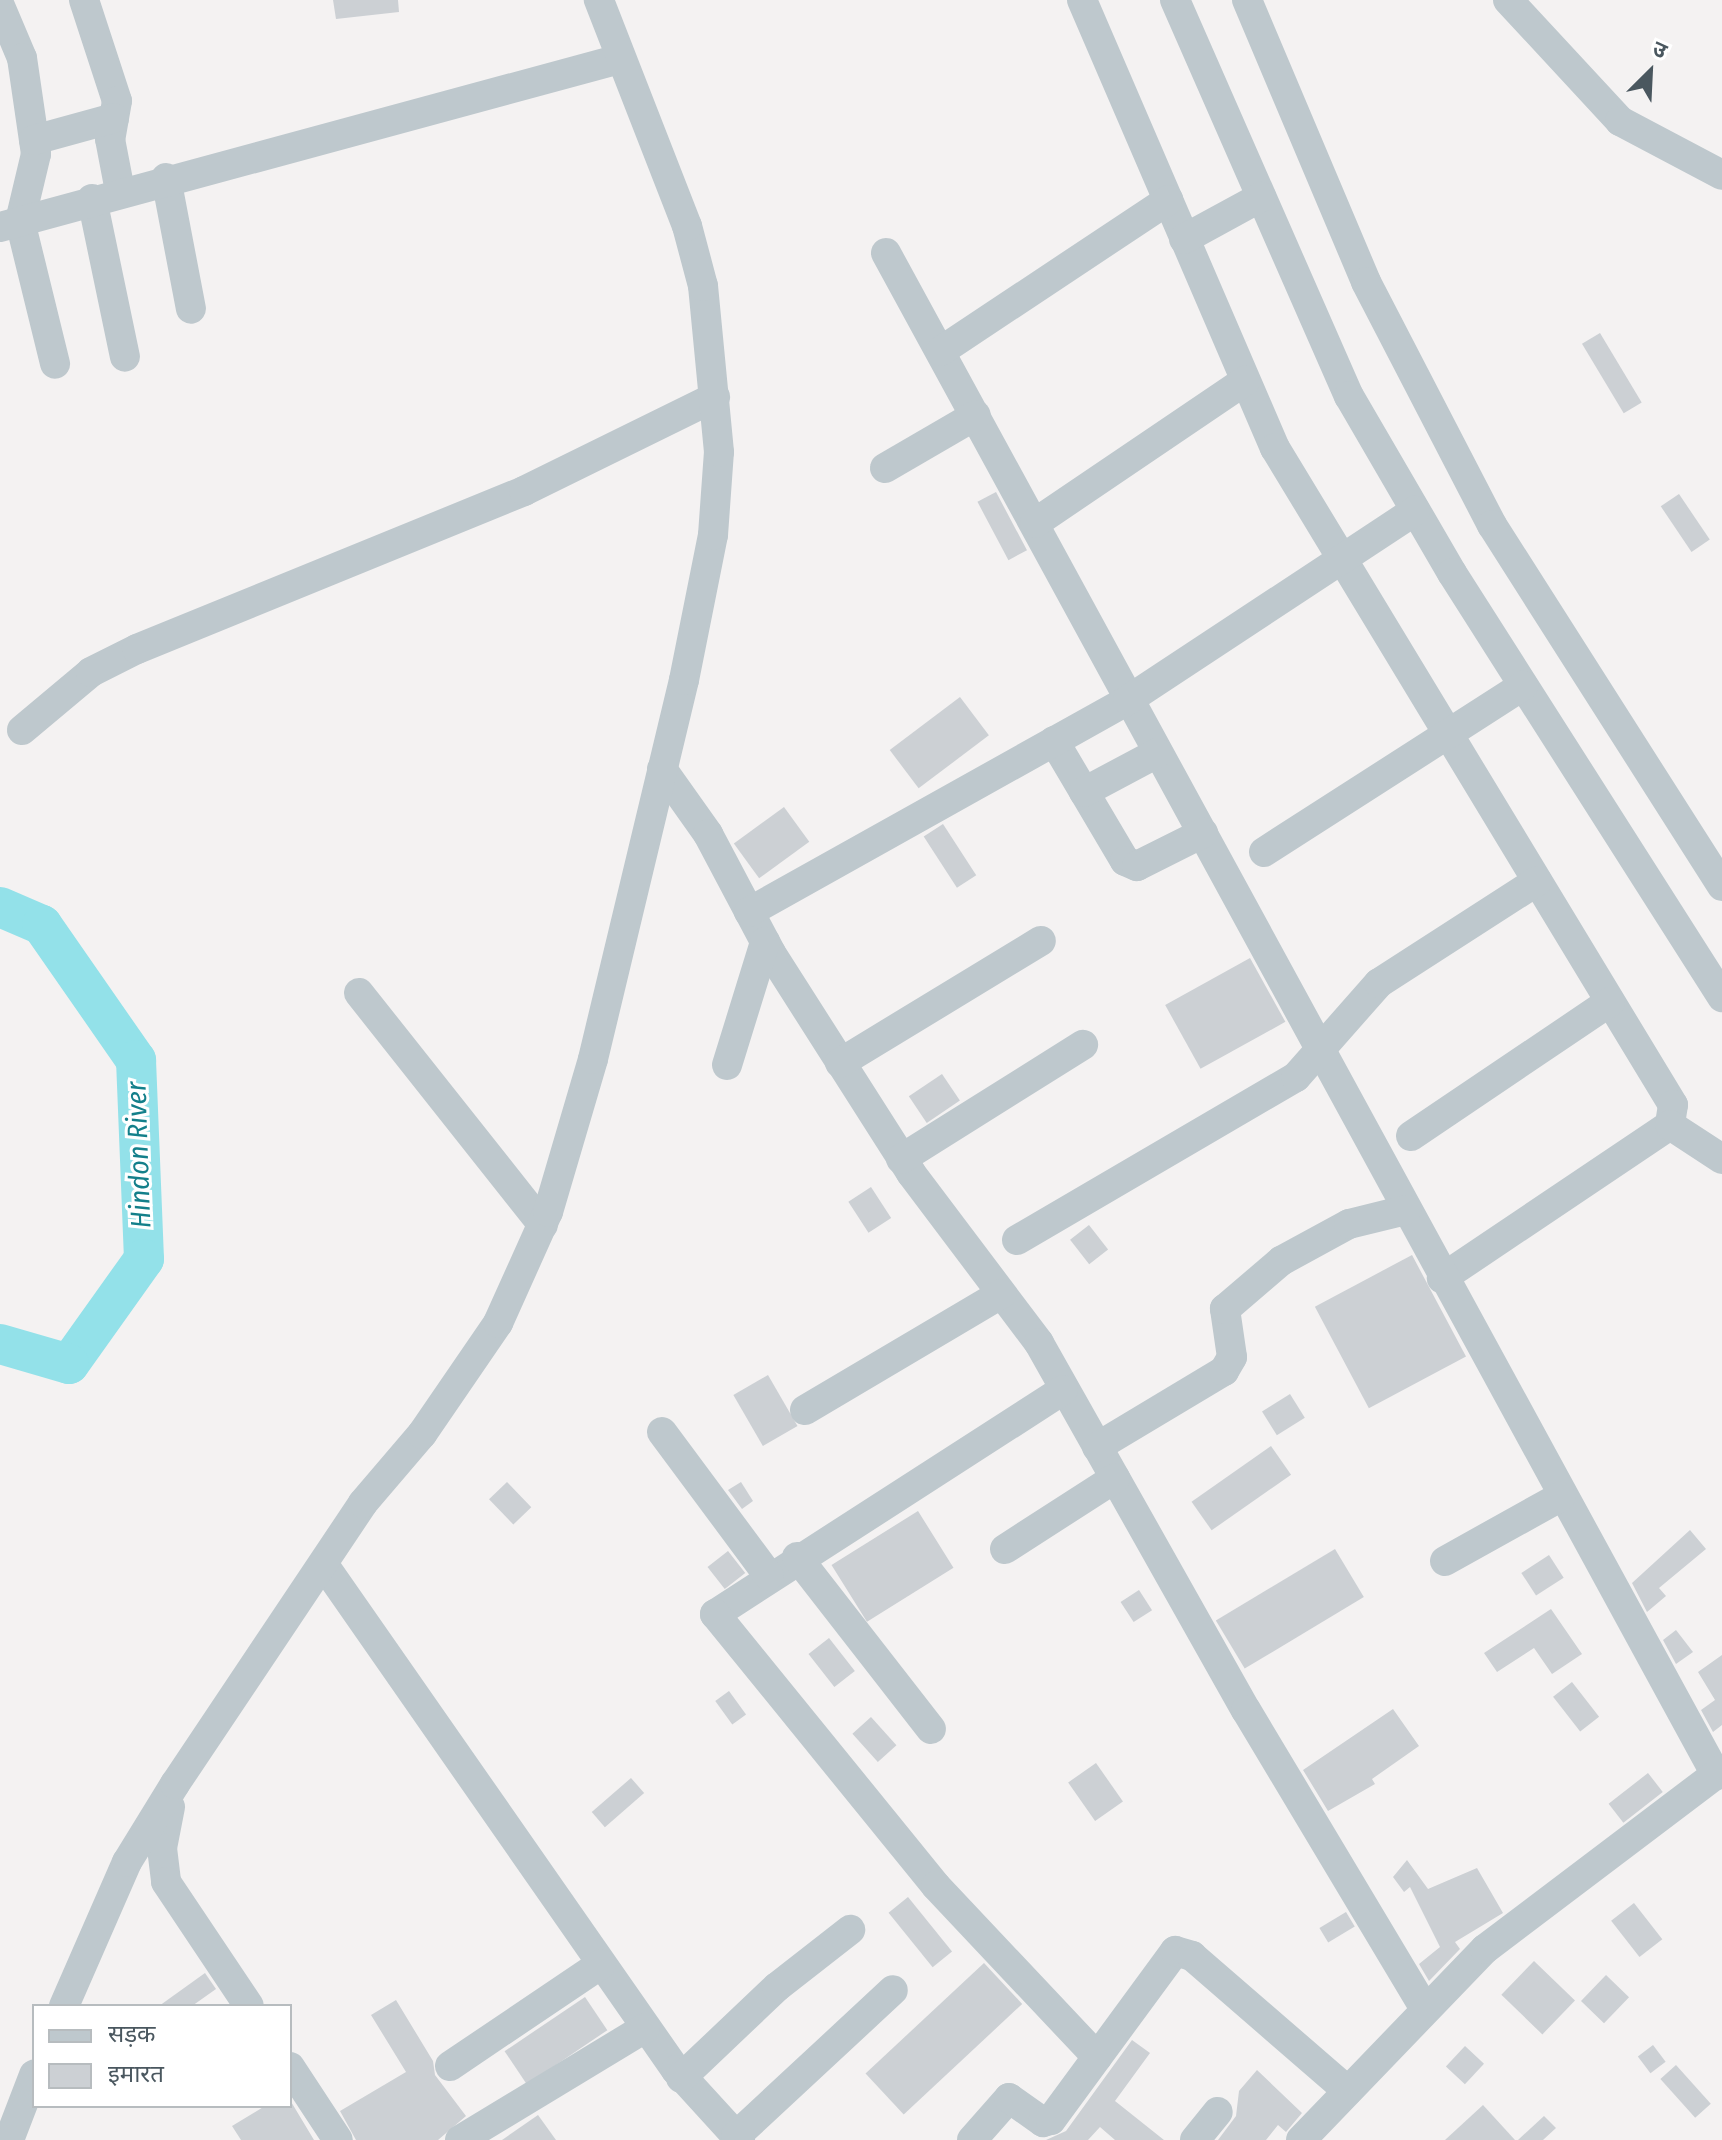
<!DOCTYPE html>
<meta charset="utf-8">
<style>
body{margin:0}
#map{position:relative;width:1722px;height:2140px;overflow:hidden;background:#f4f2f2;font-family:"Fira Sans Condensed","Noto Sans Devanagari",sans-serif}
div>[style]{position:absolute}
.river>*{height:40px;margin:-20px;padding:0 20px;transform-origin:20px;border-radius:20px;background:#93e1e9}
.building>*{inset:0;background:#ccd0d4;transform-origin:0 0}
.minor>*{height:30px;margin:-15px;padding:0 15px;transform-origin:15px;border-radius:15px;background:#bec8cd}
span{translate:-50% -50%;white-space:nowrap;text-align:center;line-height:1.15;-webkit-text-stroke:6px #fff;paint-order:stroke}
.water-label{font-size:28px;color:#137f8a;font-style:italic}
.legend{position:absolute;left:32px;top:2004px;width:260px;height:104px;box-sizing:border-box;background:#fff;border:2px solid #b7bcbf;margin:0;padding:10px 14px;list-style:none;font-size:24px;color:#4a575f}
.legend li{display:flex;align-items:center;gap:16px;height:40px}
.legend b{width:40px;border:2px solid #b7bcbf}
.north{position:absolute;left:1610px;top:32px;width:80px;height:80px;-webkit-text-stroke:6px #fff;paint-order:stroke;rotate:24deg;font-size:22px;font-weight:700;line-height:32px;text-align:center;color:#4a575f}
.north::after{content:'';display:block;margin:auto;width:28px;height:36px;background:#4a575f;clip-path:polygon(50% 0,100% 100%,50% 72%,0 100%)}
</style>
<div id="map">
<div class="river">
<i style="left:0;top:907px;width:46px;rotate:23.2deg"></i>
<i style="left:42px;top:925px;width:165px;rotate:55.2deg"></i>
<i style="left:136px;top:1060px;width:199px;rotate:87.7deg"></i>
<i style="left:144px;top:1259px;width:129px;rotate:125.5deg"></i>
<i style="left:69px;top:1364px;width:72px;rotate:-163.8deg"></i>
</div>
<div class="building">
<i style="clip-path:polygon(333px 0,398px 0,399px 12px,336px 19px)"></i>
<i style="left:1600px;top:333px;width:81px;height:21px;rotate:59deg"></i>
<i style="left:996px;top:492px;width:66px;height:21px;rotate:62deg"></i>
<i style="left:1679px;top:494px;width:55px;height:22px;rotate:56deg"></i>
<i style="left:960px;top:697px;width:48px;height:88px;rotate:53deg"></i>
<i style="left:784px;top:807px;width:43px;height:62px;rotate:54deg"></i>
<i style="left:943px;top:824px;width:61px;height:23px;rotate:57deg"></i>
<i style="left:1250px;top:958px;width:73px;height:97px;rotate:61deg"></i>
<i style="left:942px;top:1074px;width:32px;height:40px;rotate:56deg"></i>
<i style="left:871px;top:1187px;width:37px;height:27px;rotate:57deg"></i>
<i style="left:1089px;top:1225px;width:31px;height:24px;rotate:52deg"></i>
<i style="left:1412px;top:1255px;width:115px;height:110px;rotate:62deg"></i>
<i style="left:768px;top:1375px;width:59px;height:40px;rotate:60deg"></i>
<i style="left:1290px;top:1394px;width:28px;height:33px;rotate:58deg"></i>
<i style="left:1271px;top:1446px;width:35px;height:97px;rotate:55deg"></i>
<i style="left:507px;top:1482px;width:35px;height:25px;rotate:46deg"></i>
<i style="clip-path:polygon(741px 1482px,753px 1501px,742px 1509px,728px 1490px)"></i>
<i style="left:918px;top:1511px;width:67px;height:102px;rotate:58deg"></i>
<i style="clip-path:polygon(1690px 1530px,1706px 1549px,1659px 1588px,1666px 1596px,1647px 1612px,1632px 1583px)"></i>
<i style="left:1335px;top:1549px;width:56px;height:139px;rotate:59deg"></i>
<i style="left:728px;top:1551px;width:28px;height:26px;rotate:52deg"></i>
<i style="left:1549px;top:1555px;width:27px;height:33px;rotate:57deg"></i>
<i style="left:1139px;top:1590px;width:24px;height:22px;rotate:57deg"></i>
<i style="clip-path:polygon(1551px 1609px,1582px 1654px,1552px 1674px,1534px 1648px,1497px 1672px,1484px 1653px)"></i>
<i style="clip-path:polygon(1676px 1630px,1693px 1652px,1676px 1664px,1663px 1640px)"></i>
<i style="left:829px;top:1638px;width:42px;height:26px;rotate:52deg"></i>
<i style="clip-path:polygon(1722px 1655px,1722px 1725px,1713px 1732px,1701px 1710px,1715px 1700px,1698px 1672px)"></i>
<i style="left:1572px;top:1682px;width:44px;height:24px;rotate:52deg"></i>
<i style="left:729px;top:1691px;width:29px;height:17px;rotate:54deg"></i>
<i style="clip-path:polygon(1393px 1709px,1419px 1746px,1372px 1779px,1375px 1784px,1328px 1811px,1303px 1770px)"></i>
<i style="left:871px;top:1717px;width:38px;height:25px;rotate:48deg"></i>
<i style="left:1096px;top:1763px;width:47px;height:34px;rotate:55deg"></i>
<i style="left:1648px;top:1773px;width:24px;height:50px;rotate:52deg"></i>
<i style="left:631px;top:1778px;width:20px;height:52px;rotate:49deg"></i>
<i style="clip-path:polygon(1407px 1860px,1428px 1889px,1477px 1868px,1503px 1913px,1455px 1942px,1460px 1949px,1429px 1981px,1419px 1964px,1440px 1947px,1410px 1887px,1404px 1892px,1393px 1877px)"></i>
<i style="left:908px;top:1897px;width:70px;height:25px;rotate:51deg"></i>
<i style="left:1634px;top:1903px;width:46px;height:29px;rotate:52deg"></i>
<i style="left:1346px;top:1912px;width:17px;height:31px;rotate:59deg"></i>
<i style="left:1534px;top:1961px;width:57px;height:47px;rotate:44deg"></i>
<i style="left:984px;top:1963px;width:56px;height:162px;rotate:47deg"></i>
<i style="clip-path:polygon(205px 1973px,216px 1989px,192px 2006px,159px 2006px)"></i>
<i style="left:1606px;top:1975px;width:32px;height:36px;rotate:44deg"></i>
<i style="left:585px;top:1997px;width:40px;height:97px;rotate:56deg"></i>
<i style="clip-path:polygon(396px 2000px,433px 2061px,435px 2075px,466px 2116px,438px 2140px,356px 2140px,340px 2111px,406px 2072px,371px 2015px)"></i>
<i style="clip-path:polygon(1132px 2040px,1150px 2053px,1115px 2101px,1164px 2140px,1115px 2140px,1100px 2127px,1088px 2140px,1046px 2140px,1066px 2131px)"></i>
<i style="left:1653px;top:2045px;width:21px;height:19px;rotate:53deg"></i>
<i style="left:1465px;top:2046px;width:26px;height:28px;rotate:43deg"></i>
<i style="left:1676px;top:2065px;width:52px;height:21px;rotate:48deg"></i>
<i style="clip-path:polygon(1257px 2070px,1302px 2113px,1286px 2132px,1278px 2125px,1266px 2140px,1218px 2140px,1236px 2116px,1239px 2091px)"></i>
<i style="clip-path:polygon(290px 2100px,314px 2140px,241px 2140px,232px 2126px,265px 2106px,290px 2106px)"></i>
<i style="clip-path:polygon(1483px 2105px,1515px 2140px,1445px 2140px)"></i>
<i style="clip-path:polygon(538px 2115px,556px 2140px,502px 2140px)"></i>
<i style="clip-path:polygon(1544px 2116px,1556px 2128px,1543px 2140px,1518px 2140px)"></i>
</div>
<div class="minor">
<i style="left:84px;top:0;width:106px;rotate:71.9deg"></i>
<i style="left:117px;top:101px;width:39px;rotate:100deg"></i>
<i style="left:110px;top:139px;width:53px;rotate:79.1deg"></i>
<i style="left:1082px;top:0;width:488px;rotate:66.7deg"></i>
<i style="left:1275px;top:448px;width:768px;rotate:58.79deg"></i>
<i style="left:1673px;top:1105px;width:20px;rotate:99deg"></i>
<i style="left:1670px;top:1125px;width:275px;rotate:146.1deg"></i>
<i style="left:1175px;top:0;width:433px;rotate:66.3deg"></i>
<i style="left:1349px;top:396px;width:205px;rotate:59.8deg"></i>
<i style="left:1452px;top:573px;width:503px;rotate:57.51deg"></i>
<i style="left:1247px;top:0;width:306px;rotate:67.1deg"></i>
<i style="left:1366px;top:282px;width:274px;rotate:62.6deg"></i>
<i style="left:1492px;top:525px;width:428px;rotate:57.5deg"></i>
<i style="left:1508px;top:0;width:165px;rotate:47.2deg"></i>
<i style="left:1620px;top:121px;width:115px;rotate:27.9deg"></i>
<i style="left:0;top:6px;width:56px;rotate:67.1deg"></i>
<i style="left:22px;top:58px;width:97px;rotate:81.7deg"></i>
<i style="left:36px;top:154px;width:69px;rotate:103.4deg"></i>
<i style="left:20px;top:221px;width:147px;rotate:76.2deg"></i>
<i style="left:34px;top:140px;width:83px;rotate:-15.4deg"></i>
<i style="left:166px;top:178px;width:133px;rotate:79.2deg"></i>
<i style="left:92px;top:199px;width:161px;rotate:78.2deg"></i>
<i style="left:0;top:227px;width:641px;rotate:-15.18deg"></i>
<i style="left:1184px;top:239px;width:88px;rotate:-28.6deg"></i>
<i style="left:886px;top:253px;width:1734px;rotate:61.39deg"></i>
<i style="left:941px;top:351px;width:273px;rotate:-33.6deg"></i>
<i style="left:885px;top:468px;width:105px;rotate:-30.2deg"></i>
<i style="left:1035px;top:523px;width:254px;rotate:-34.1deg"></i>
<i style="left:22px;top:730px;width:90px;rotate:-40deg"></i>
<i style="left:91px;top:672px;width:51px;rotate:-26.6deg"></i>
<i style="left:137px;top:649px;width:418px;rotate:-22.2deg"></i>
<i style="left:524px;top:491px;width:213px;rotate:-26.2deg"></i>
<i style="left:1054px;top:741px;width:139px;rotate:59.4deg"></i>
<i style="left:1125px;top:861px;width:13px;rotate:23deg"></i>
<i style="left:1137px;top:866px;width:74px;rotate:-26.6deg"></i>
<i style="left:662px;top:769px;width:80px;rotate:54.7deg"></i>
<i style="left:708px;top:834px;width:135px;rotate:62.1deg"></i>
<i style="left:771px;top:953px;width:261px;rotate:57.5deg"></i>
<i style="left:911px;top:1173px;width:213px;rotate:53deg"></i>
<i style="left:1039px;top:1343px;width:421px;rotate:60.6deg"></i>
<i style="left:1246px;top:1710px;width:346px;rotate:59.1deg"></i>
<i style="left:1084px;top:792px;width:83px;rotate:-28.1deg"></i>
<i style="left:1264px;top:852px;width:308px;rotate:-32.7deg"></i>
<i style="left:749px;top:912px;width:434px;rotate:-29.2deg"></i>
<i style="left:1128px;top:700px;width:344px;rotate:-33.4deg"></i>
<i style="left:359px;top:993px;width:296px;rotate:51.6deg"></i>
<i style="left:840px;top:1063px;width:235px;rotate:-31.3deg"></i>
<i style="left:727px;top:1065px;width:129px;rotate:-72.8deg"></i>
<i style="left:1670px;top:1125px;width:62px;rotate:33.2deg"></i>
<i style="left:1411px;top:1136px;width:240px;rotate:-34deg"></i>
<i style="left:901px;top:1159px;width:215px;rotate:-32.1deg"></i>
<i style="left:1017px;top:1240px;width:323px;rotate:-30.3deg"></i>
<i style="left:1296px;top:1077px;width:125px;rotate:-48.6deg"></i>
<i style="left:1379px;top:983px;width:188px;rotate:-32.8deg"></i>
<i style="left:1063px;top:1390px;width:414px;rotate:147.2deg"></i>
<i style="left:715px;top:1614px;width:350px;rotate:50.9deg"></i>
<i style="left:936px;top:1886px;width:235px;rotate:46.7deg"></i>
<i style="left:805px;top:1410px;width:228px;rotate:-30.6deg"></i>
<i style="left:662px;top:1432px;width:179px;rotate:53.4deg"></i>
<i style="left:1097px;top:1447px;width:148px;rotate:-30.9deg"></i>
<i style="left:1224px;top:1371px;width:16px;rotate:-60deg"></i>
<i style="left:1232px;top:1357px;width:49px;rotate:-98.3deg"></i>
<i style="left:1225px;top:1309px;width:74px;rotate:-40.6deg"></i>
<i style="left:1281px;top:1261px;width:77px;rotate:-28.6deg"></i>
<i style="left:1349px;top:1224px;width:59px;rotate:-13.8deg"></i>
<i style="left:1005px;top:1549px;width:131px;rotate:-32.8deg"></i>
<i style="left:797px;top:1557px;width:218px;rotate:52.1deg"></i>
<i style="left:1445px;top:1561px;width:132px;rotate:-29.1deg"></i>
<i style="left:324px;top:1565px;width:616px;rotate:55.12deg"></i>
<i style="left:676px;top:2070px;width:95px;rotate:47.6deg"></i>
<i style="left:170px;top:1807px;width:42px;rotate:101deg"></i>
<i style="left:162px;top:1848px;width:34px;rotate:83deg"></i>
<i style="left:166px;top:1882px;width:149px;rotate:56.2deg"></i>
<i style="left:64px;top:2006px;width:157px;rotate:-66.4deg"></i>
<i style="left:127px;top:1862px;width:92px;rotate:-58.4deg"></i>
<i style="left:175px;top:1784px;width:338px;rotate:-56.2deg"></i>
<i style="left:363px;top:1503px;width:91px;rotate:-49.5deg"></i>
<i style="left:422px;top:1434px;width:135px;rotate:-55.6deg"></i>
<i style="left:498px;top:1323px;width:122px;rotate:-65.8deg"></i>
<i style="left:548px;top:1212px;width:159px;rotate:-73.6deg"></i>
<i style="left:593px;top:1059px;width:390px;rotate:-76.5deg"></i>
<i style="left:684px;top:680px;width:148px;rotate:-78.7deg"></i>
<i style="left:713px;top:535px;width:83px;rotate:-85.9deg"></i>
<i style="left:719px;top:452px;width:167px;rotate:-95.5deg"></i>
<i style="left:703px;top:286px;width:62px;rotate:-104.9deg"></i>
<i style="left:687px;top:226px;width:243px;rotate:-111.3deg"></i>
<i style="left:450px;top:2066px;width:182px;rotate:-34deg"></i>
<i style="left:290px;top:2067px;width:87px;rotate:56.7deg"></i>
<i style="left:681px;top:2078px;width:132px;rotate:-43.5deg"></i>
<i style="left:777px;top:1987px;width:93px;rotate:-38deg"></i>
<i style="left:736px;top:2136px;width:214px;rotate:-42.9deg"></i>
<i style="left:9px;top:2140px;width:70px;rotate:-69deg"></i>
<i style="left:460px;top:2140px;width:216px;rotate:-31.2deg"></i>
<i style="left:972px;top:2140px;width:56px;rotate:-48.6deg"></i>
<i style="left:1009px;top:2098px;width:42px;rotate:35.2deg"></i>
<i style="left:1043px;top:2122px;width:8px;rotate:-14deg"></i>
<i style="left:1051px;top:2120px;width:210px;rotate:-53.7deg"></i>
<i style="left:1175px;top:1951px;width:18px;rotate:16deg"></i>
<i style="left:1192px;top:1956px;width:206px;rotate:40.9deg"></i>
<i style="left:1195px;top:2140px;width:36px;rotate:-51deg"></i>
<i style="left:1301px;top:2140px;width:265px;rotate:-46.1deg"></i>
<i style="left:1485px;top:1949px;width:297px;rotate:-37.1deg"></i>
</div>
<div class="water-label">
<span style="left:139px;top:1155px;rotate:-92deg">Hindon River</span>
</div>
<ul class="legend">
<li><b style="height:10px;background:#bec8cd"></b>सड़क</li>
<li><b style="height:22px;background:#ccd0d4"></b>इमारत</li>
</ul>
<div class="north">उ</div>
</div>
